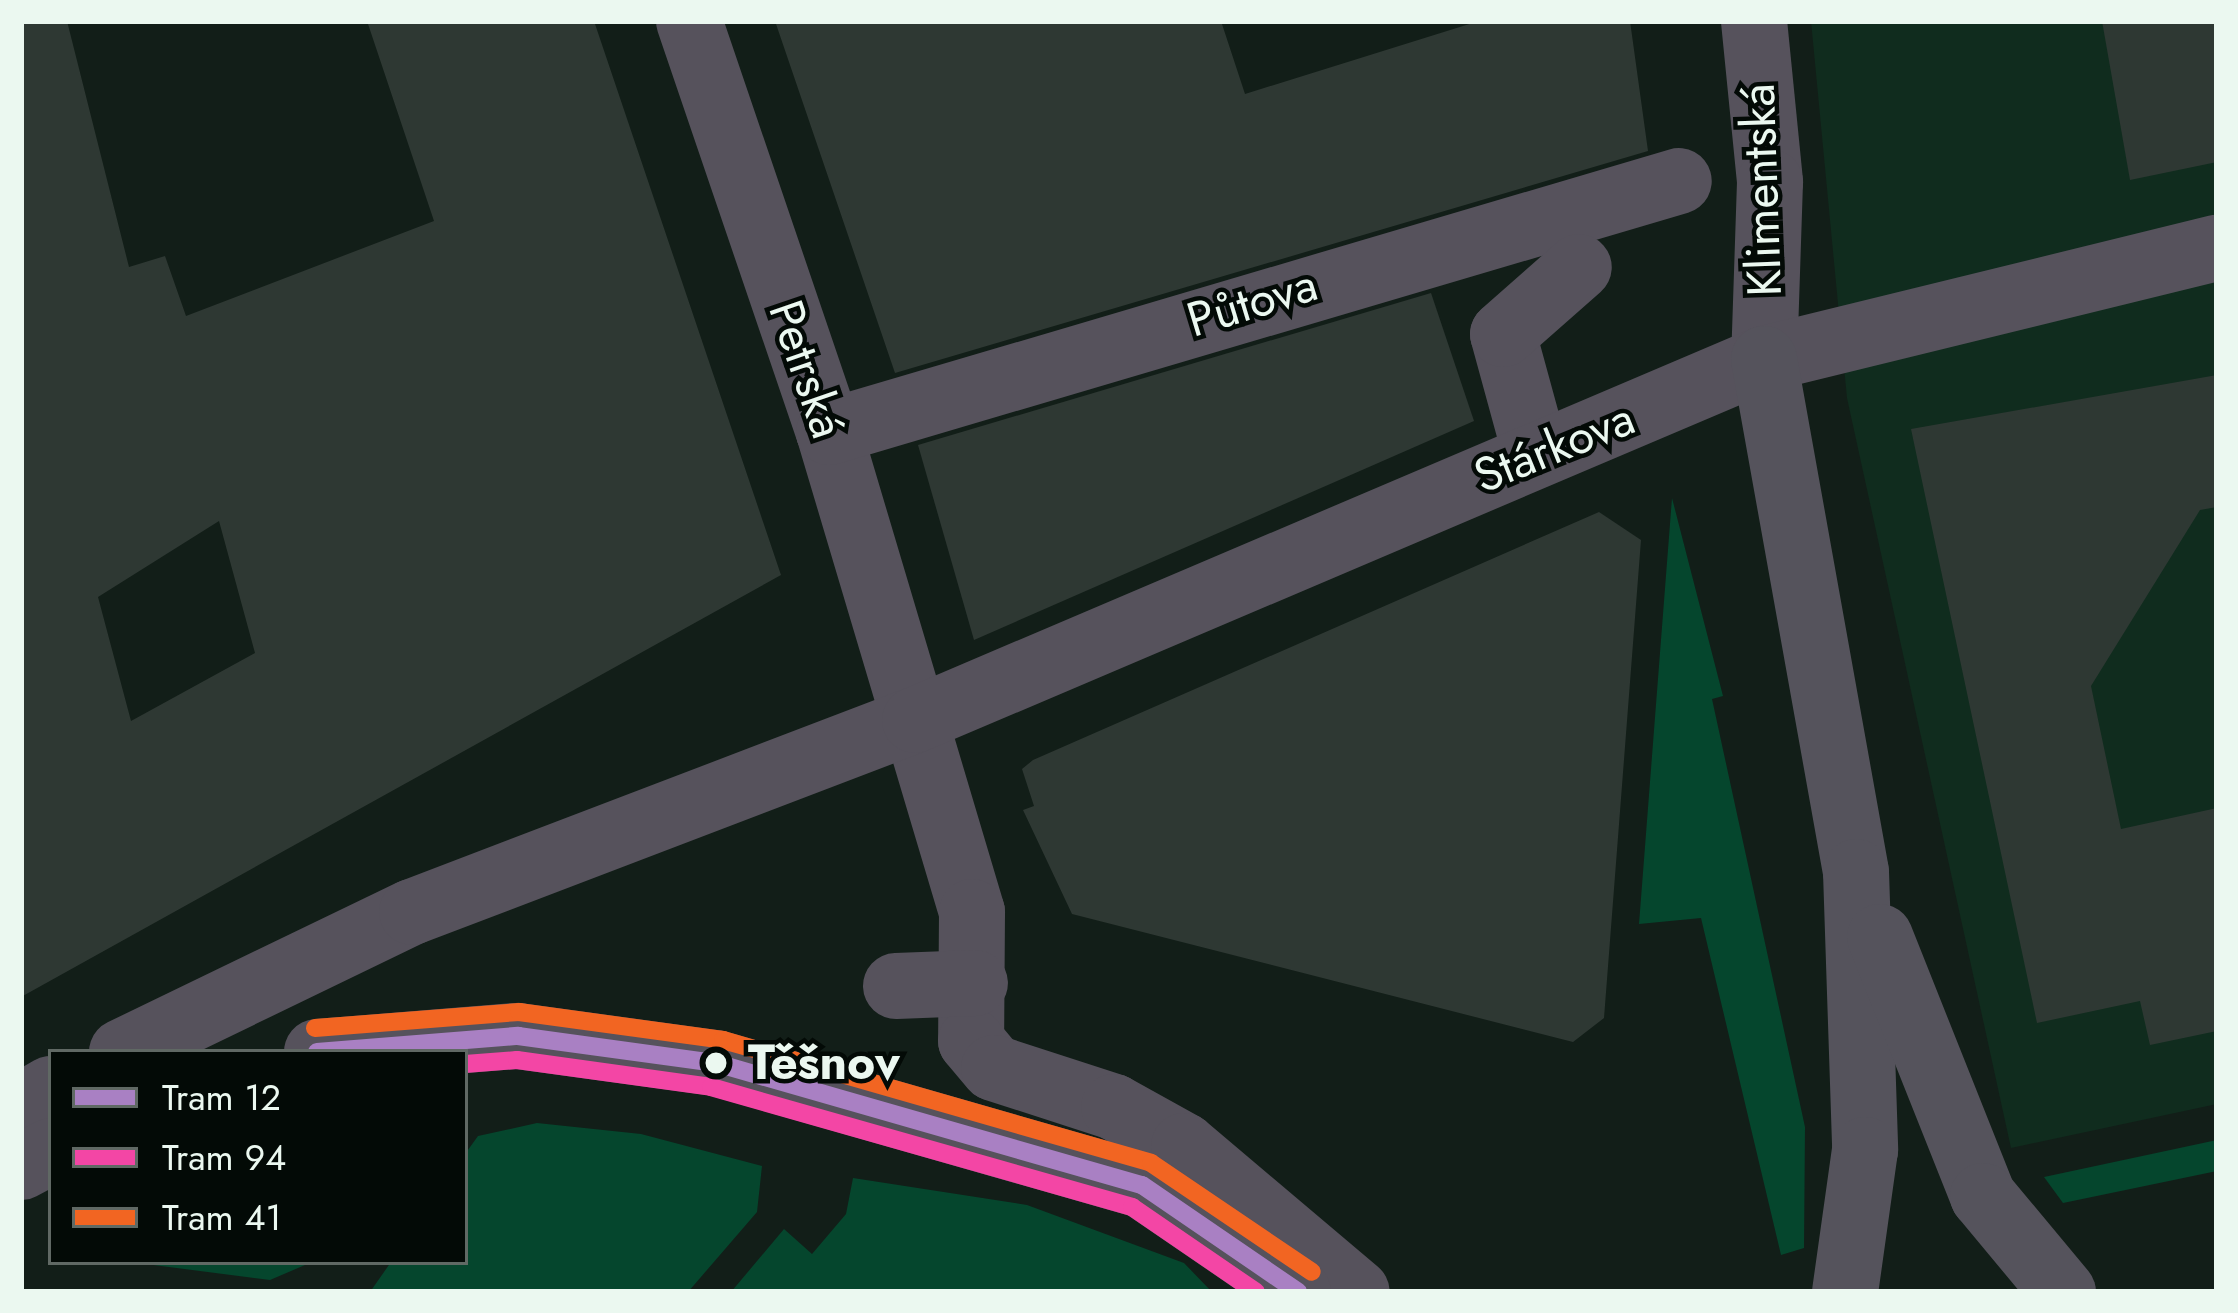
<!DOCTYPE html>
<meta charset="utf-8">
<style>
body{margin:0}
#map{position:relative;width:2238px;height:1313px;overflow:hidden;background:#121e18;font-family:Jost,sans-serif}
div>[style]{position:absolute}
.built>*{inset:0;background:#102c1e}
.green>*{inset:0;background:#05462d}
.building>*{inset:0;background:#2e3833}
.minor>*{height:66px;margin:-33px;padding:0 33px;transform-origin:33px;border-radius:33px;background:#56525c}
.major>*{height:66px;margin:-33px;padding:0 33px;transform-origin:33px;border-radius:33px;background:#55535c}
.tram-1>*{height:18px;margin:-9px;padding:0 9px;transform-origin:9px;border-radius:9px;background:#a980c3}
.tram-2>*{height:18px;margin:-9px;padding:0 9px;transform-origin:9px;border-radius:9px;background:#f346a5}
.tram-3>*{height:18px;margin:-9px;padding:0 9px;transform-origin:9px;border-radius:9px;background:#f26522}
.dots>*{width:33px;height:33px;translate:-50% -50%;box-sizing:border-box;border:6px solid #030a06;border-radius:50%}
span{translate:-50% -50%;white-space:nowrap;text-align:center;line-height:1.15;-webkit-text-stroke:9px #030a06;paint-order:stroke}
.street-label{font-size:48px;color:#ebf8f0}
.stop-label{font-size:48px;color:#ebf8f0;font-weight:700}
.left{translate:0 -50%;text-align:left}
.frame{position:absolute;inset:0;border:24px solid #ebf8f0;pointer-events:none}
.legend{position:absolute;left:48px;top:1049px;width:420px;height:216px;box-sizing:border-box;background:#030a06;border:3px solid #606964;margin:0;padding:15px 21px;list-style:none;font-size:36px;color:#ebf8f0}
.legend li{display:flex;align-items:center;gap:24px;height:60px}
.legend b{width:60px;border:3px solid #606964}
</style>
<div id="map">
<div class="built">
<i style="clip-path:polygon(1811px 21px,2217px 21px,2217px 1104px,2011px 1148px,1847px 398px)"></i>
</div>
<div class="green">
<i style="clip-path:polygon(1672px 498px,1723px 696px,1712px 699px,1805px 1127px,1804px 1248px,1781px 1255px,1701px 918px,1639px 924px)"></i>
<i style="clip-path:polygon(537px 1123px,641px 1134px,762px 1166px,757px 1212px,688px 1292px,370px 1292px,391px 1262px,465px 1262px,465px 1154px,478px 1136px)"></i>
<i style="clip-path:polygon(2217px 1140px,2217px 1171px,2063px 1203px,2044px 1177px)"></i>
<i style="clip-path:polygon(853px 1178px,1027px 1205px,1184px 1263px,1212px 1292px,731px 1292px,784px 1229px,812px 1254px,846px 1214px)"></i>
<i style="clip-path:polygon(130px 1262px,312px 1262px,270px 1280px)"></i>
</div>
<div class="building">
<i style="clip-path:polygon(evenodd,21px 21px,67px 21px,129px 267px,165px 256px,186px 316px,434px 221px,367px 21px,594px 21px,781px 575px,21px 997px,21px 21px,219px 521px,255px 653px,131px 721px,98px 597px,219px 521px)"></i>
<i style="clip-path:polygon(775px 21px,1221px 21px,1245px 94px,1479px 21px,1630px 21px,1648px 151px,895px 373px)"></i>
<i style="clip-path:polygon(2102px 21px,2217px 21px,2217px 162px,2130px 180px)"></i>
<i style="clip-path:polygon(1431px 293px,1474px 421px,974px 640px,918px 445px)"></i>
<i style="clip-path:polygon(2217px 375px,2217px 507px,2200px 510px,2091px 686px,2121px 829px,2217px 808px,2217px 1031px,2150px 1045px,2140px 1001px,2037px 1023px,1911px 429px)"></i>
<i style="clip-path:polygon(1599px 512px,1641px 540px,1604px 1018px,1573px 1042px,1072px 914px,1023px 810px,1034px 806px,1022px 769px,1033px 760px)"></i>
</div>
<div class="minor">
<i style="left:689px;top:21px;width:434px;rotate:71.2deg"></i>
<i style="left:829px;top:432px;width:501px;rotate:73.41deg"></i>
<i style="left:972px;top:912px;width:129px;rotate:90.4deg"></i>
<i style="left:971px;top:1041px;width:35px;rotate:50deg"></i>
<i style="left:994px;top:1068px;width:126px;rotate:18deg"></i>
<i style="left:1114px;top:1107px;width:80px;rotate:29.1deg"></i>
<i style="left:1184px;top:1146px;width:226px;rotate:40.2deg"></i>
<i style="left:1754px;top:21px;width:162px;rotate:84.3deg"></i>
<i style="left:1770px;top:182px;width:177px;rotate:91.9deg"></i>
<i style="left:829px;top:432px;width:886px;rotate:-16.45deg"></i>
<i style="left:1535px;top:451px;width:121px;rotate:-105.3deg"></i>
<i style="left:1503px;top:334px;width:101px;rotate:-41.4deg"></i>
<i style="left:896px;top:986px;width:79px;rotate:-2.2deg"></i>
<i style="left:122px;top:1052px;width:322px;rotate:-25.8deg"></i>
<i style="left:412px;top:912px;width:538px;rotate:-20.89deg"></i>
<i style="left:915px;top:720px;width:923px;rotate:-23.04deg"></i>
<i style="left:1764px;top:359px;width:466px;rotate:-13.8deg"></i>
<i style="left:317px;top:1052px;width:202px;rotate:-4.6deg"></i>
<i style="left:518px;top:1036px;width:200px;rotate:7.8deg"></i>
<i style="left:716px;top:1063px;width:443px;rotate:16deg"></i>
<i style="left:1142px;top:1185px;width:189px;rotate:34.4deg"></i>
<i style="left:21px;top:1106px;width:34px;rotate:-30deg"></i>
<i style="left:21px;top:1167px;width:34px;rotate:-28deg"></i>
</div>
<div class="major">
<i style="left:1764px;top:359px;width:521px;rotate:79.83deg"></i>
<i style="left:1856px;top:872px;width:278px;rotate:88.1deg"></i>
<i style="left:1865px;top:1150px;width:143px;rotate:98deg"></i>
<i style="left:1880px;top:937px;width:279px;rotate:68.3deg"></i>
<i style="left:1983px;top:1196px;width:125px;rotate:50.2deg"></i>
</div>
<div class="tram-1">
<i style="left:317px;top:1052px;width:202px;rotate:-4.6deg"></i>
<i style="left:518px;top:1036px;width:200px;rotate:7.8deg"></i>
<i style="left:716px;top:1063px;width:443px;rotate:16deg"></i>
<i style="left:1142px;top:1185px;width:189px;rotate:34.4deg"></i>
</div>
<div class="tram-2">
<i style="left:465px;top:1064px;width:52px;rotate:-4.4deg"></i>
<i style="left:517px;top:1060px;width:196px;rotate:7.9deg"></i>
<i style="left:711px;top:1087px;width:438px;rotate:15.9deg"></i>
<i style="left:1132px;top:1207px;width:150px;rotate:34.4deg"></i>
</div>
<div class="tram-3">
<i style="left:315px;top:1028px;width:205px;rotate:-4.5deg"></i>
<i style="left:519px;top:1012px;width:206px;rotate:7.8deg"></i>
<i style="left:723px;top:1040px;width:445px;rotate:16deg"></i>
<i style="left:1151px;top:1163px;width:194px;rotate:34.1deg"></i>
</div>
<div class="dots">
<i style="left:716px;top:1063px;background:#ebf8f0"></i>
</div>
<div class="street-label">
<span style="left:1761px;top:190px;rotate:-92deg">Klimentská</span>
<span style="left:1252px;top:302px;rotate:-17deg">Půtova</span>
<span style="left:807px;top:369px;rotate:71deg">Petrská</span>
<span style="left:1554px;top:447px;rotate:-22deg">Stárkova</span>
</div>
<div class="stop-label">
<span class="left" style="left:748px;top:1063px">Těšnov</span>
</div>
<div class="frame"></div>
<ul class="legend">
<li><b style="height:15px;background:#a980c3"></b>Tram 12</li>
<li><b style="height:15px;background:#f346a5"></b>Tram 94</li>
<li><b style="height:15px;background:#f26522"></b>Tram 41</li>
</ul>
</div>
